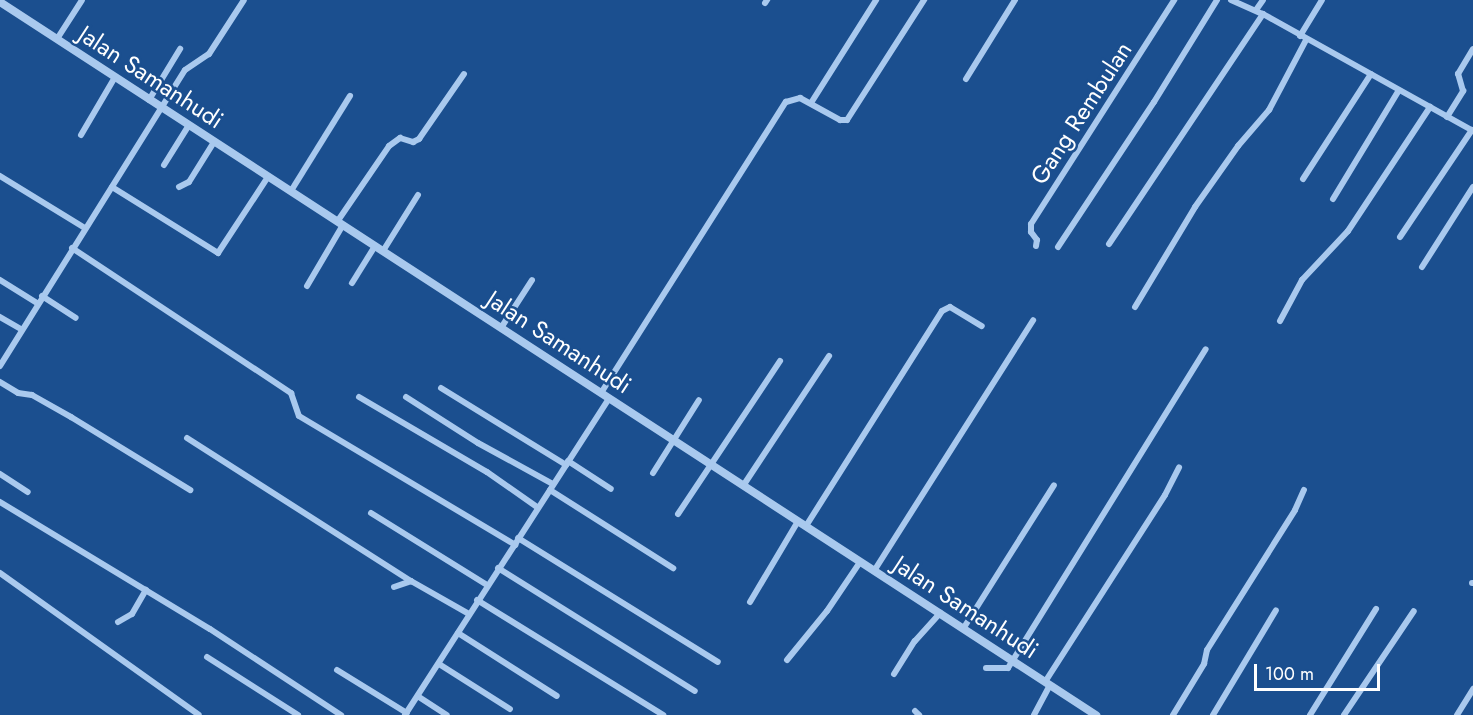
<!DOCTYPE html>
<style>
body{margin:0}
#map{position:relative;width:1473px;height:715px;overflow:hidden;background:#1b4f8f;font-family:Jost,sans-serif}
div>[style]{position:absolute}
.minor>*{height:6px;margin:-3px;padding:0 3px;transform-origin:3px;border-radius:3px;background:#a9c9ee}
.tertiary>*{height:8px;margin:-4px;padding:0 4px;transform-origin:4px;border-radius:4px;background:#a9c9ee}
span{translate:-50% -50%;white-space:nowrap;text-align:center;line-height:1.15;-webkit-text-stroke:5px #1b4f8f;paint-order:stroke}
.street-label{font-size:24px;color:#fff}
.scale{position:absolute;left:1254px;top:664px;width:126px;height:27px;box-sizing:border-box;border:3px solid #fff;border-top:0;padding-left:8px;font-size:18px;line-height:21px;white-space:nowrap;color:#fff;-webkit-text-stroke:4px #1b4f8f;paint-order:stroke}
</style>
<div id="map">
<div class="minor">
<i style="left:1231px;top:0;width:35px;rotate:24deg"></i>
<i style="left:1263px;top:14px;width:240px;rotate:29.1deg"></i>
<i style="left:765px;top:3px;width:4px;rotate:-56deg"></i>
<i style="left:1256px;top:10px;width:12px;rotate:-55deg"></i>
<i style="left:1300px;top:36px;width:42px;rotate:-58.6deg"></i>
<i style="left:57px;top:39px;width:46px;rotate:-57.3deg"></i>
<i style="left:966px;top:79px;width:93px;rotate:-58.2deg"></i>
<i style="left:149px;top:100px;width:60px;rotate:-58.7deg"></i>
<i style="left:811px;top:103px;width:122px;rotate:-57.7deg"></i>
<i style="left:1447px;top:117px;width:31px;rotate:-58deg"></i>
<i style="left:1463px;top:91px;width:18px;rotate:-106deg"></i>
<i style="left:1458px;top:74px;width:29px;rotate:-59deg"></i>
<i style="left:81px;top:135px;width:67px;rotate:-59.6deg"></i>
<i style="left:164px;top:165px;width:47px;rotate:-58deg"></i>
<i style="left:0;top:176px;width:100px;rotate:31.5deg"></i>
<i style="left:1303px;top:179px;width:125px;rotate:-57.1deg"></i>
<i style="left:112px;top:187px;width:125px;rotate:31.9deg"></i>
<i style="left:218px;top:253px;width:91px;rotate:-56.7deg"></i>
<i style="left:179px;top:187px;width:11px;rotate:-27deg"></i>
<i style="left:189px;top:182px;width:47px;rotate:-58deg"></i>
<i style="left:291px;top:191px;width:112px;rotate:-58.2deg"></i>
<i style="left:1333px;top:199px;width:127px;rotate:-58.8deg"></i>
<i style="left:337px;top:222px;width:92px;rotate:-55.6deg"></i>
<i style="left:389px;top:146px;width:14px;rotate:-36deg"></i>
<i style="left:400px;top:138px;width:14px;rotate:17deg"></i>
<i style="left:413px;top:142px;width:7px;rotate:-27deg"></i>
<i style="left:419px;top:139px;width:79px;rotate:-55.3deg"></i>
<i style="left:1400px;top:237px;width:129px;rotate:-56.1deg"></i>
<i style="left:1109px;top:244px;width:277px;rotate:-56.2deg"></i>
<i style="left:1036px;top:246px;width:6px;rotate:-81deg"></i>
<i style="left:1037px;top:240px;width:10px;rotate:-127deg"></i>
<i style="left:1031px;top:232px;width:8px;rotate:-90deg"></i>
<i style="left:1031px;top:224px;width:266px;rotate:-57.4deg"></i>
<i style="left:1058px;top:247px;width:174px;rotate:-56.5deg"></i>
<i style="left:1154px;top:102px;width:120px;rotate:-58.3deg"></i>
<i style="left:72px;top:248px;width:263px;rotate:33.5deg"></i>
<i style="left:291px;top:393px;width:24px;rotate:71deg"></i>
<i style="left:299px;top:416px;width:252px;rotate:30.8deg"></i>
<i style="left:383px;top:251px;width:66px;rotate:-58deg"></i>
<i style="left:1422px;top:267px;width:95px;rotate:-57.5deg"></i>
<i style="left:0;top:280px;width:44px;rotate:31.9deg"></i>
<i style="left:352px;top:283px;width:44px;rotate:-58.1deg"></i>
<i style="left:307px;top:286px;width:71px;rotate:-59.5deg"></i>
<i style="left:42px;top:296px;width:40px;rotate:32.9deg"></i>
<i style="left:1135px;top:307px;width:117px;rotate:-59deg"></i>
<i style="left:1195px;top:207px;width:75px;rotate:-54.8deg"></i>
<i style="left:1238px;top:146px;width:48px;rotate:-49.3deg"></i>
<i style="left:1269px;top:110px;width:79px;rotate:-62.1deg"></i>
<i style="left:0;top:317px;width:24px;rotate:30deg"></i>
<i style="left:1280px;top:321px;width:47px;rotate:-61.8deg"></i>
<i style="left:1302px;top:280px;width:67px;rotate:-46.8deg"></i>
<i style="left:1348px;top:231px;width:149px;rotate:-56.5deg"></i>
<i style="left:501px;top:328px;width:57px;rotate:-57.1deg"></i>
<i style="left:0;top:366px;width:349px;rotate:-58deg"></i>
<i style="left:185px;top:70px;width:29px;rotate:-34deg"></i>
<i style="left:209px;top:54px;width:64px;rotate:-57.1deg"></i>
<i style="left:0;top:382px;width:21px;rotate:31deg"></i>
<i style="left:18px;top:393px;width:14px;rotate:8deg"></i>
<i style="left:32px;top:395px;width:45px;rotate:29.4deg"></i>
<i style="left:71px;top:417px;width:140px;rotate:31.5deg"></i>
<i style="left:441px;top:388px;width:147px;rotate:31.6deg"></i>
<i style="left:601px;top:393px;width:345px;rotate:-57.6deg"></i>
<i style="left:786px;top:102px;width:15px;rotate:-16deg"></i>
<i style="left:800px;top:98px;width:46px;rotate:28.8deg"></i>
<i style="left:840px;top:120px;width:7px"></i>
<i style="left:847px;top:120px;width:143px;rotate:-57.3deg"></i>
<i style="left:359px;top:397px;width:148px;rotate:30.4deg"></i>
<i style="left:487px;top:472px;width:61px;rotate:35deg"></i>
<i style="left:406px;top:397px;width:85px;rotate:32.6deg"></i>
<i style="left:478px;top:443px;width:85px;rotate:28.7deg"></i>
<i style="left:187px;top:438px;width:266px;rotate:32.6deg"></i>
<i style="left:568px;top:461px;width:51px;rotate:33.1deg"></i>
<i style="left:653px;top:473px;width:86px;rotate:-57.8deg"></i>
<i style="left:0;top:474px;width:33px;rotate:33deg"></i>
<i style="left:743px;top:486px;width:156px;rotate:-56.5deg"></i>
<i style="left:550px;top:490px;width:146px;rotate:32.4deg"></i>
<i style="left:0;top:502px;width:245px;rotate:31.2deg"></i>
<i style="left:210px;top:629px;width:157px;rotate:33.3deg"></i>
<i style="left:371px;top:513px;width:137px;rotate:31.8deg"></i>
<i style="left:678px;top:514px;width:184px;rotate:-56.3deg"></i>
<i style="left:806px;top:526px;width:254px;rotate:-57.7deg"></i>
<i style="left:942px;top:311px;width:9px;rotate:-27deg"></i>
<i style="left:950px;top:307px;width:37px;rotate:31deg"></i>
<i style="left:518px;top:538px;width:235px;rotate:31.8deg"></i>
<i style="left:498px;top:568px;width:232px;rotate:32deg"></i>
<i style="left:874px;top:571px;width:297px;rotate:-57.6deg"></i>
<i style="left:0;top:573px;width:244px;rotate:35.5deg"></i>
<i style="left:1472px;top:583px;width:1px"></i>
<i style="left:394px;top:587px;width:18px;rotate:-19deg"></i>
<i style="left:411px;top:581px;width:67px;rotate:29.6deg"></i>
<i style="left:477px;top:600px;width:219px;rotate:31.7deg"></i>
<i style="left:750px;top:602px;width:94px;rotate:-59.3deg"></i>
<i style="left:118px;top:622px;width:16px;rotate:-30deg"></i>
<i style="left:132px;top:614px;width:28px;rotate:-60deg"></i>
<i style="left:963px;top:629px;width:170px;rotate:-57.7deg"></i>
<i style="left:458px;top:633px;width:117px;rotate:32.5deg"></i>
<i style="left:207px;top:657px;width:108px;rotate:32.5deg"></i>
<i style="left:787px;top:660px;width:63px;rotate:-50.8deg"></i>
<i style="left:827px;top:611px;width:59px;rotate:-56deg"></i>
<i style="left:439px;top:664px;width:84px;rotate:32.4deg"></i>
<i style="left:986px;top:668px;width:22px"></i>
<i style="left:1008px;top:668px;width:375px;rotate:-58.2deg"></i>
<i style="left:337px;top:670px;width:82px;rotate:31.6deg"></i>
<i style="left:894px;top:674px;width:39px;rotate:-58deg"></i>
<i style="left:915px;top:641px;width:38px;rotate:-48deg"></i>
<i style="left:1045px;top:682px;width:222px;rotate:-57.3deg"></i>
<i style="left:1165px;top:495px;width:31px;rotate:-63deg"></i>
<i style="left:419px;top:697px;width:33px;rotate:33deg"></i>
<i style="left:915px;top:711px;width:6px;rotate:45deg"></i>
<i style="left:405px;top:715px;width:377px;rotate:-57.2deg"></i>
<i style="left:1034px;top:715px;width:34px;rotate:-62deg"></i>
<i style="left:1173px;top:715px;width:60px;rotate:-58.7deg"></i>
<i style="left:1204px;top:664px;width:14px;rotate:-78deg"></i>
<i style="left:1207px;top:650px;width:165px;rotate:-57.8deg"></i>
<i style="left:1295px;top:510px;width:22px;rotate:-66deg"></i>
<i style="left:1213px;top:715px;width:122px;rotate:-59deg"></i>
<i style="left:1310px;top:715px;width:125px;rotate:-58.1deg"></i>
<i style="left:1344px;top:715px;width:125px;rotate:-56.1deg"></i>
<i style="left:1457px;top:715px;width:31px;rotate:-58deg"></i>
</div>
<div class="tertiary">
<i style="left:0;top:2px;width:1308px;rotate:33.05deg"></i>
</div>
<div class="street-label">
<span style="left:151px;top:77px;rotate:33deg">Jalan Samanhudi</span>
<span style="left:1081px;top:113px;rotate:-57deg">Gang Rembulan</span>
<span style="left:559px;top:342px;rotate:33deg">Jalan Samanhudi</span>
<span style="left:966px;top:607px;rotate:33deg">Jalan Samanhudi</span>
</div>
<div class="scale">100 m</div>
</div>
